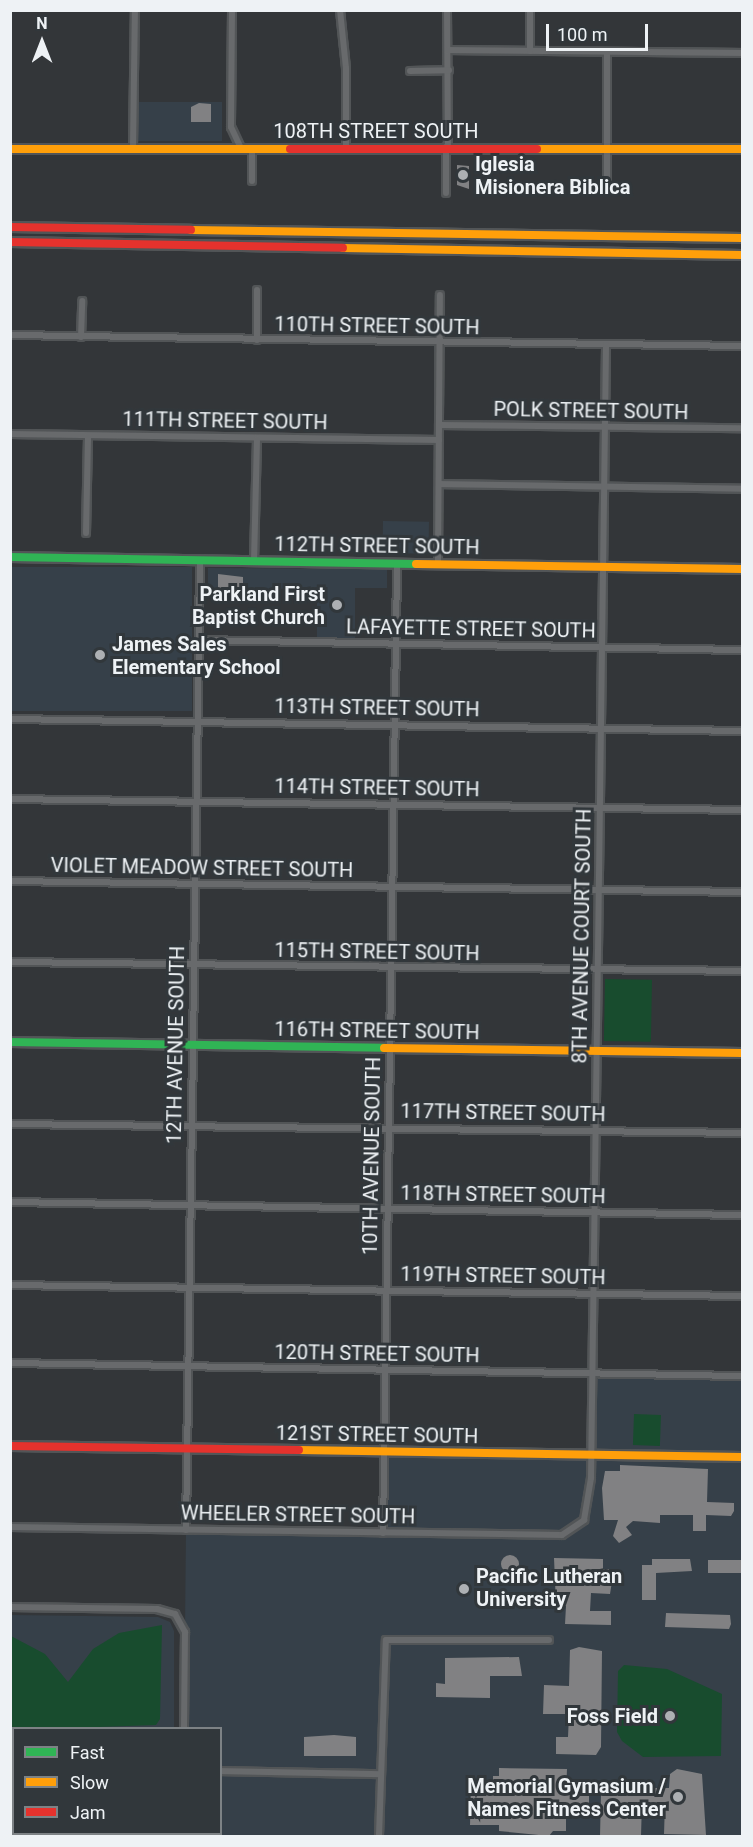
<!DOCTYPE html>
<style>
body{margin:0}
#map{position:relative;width:753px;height:1847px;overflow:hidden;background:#333639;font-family:Roboto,sans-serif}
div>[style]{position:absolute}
.built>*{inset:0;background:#364049;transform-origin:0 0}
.green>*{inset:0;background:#184c2e;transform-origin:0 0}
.building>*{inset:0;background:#818183;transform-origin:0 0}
.round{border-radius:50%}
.roads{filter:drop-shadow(2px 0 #525557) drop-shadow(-2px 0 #525557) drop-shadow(0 2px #525557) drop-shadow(0 -2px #525557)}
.street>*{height:6px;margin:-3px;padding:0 3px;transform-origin:3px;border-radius:3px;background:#686a6c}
.fast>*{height:8px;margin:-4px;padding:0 4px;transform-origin:4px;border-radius:4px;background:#30b455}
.slow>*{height:8px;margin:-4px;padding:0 4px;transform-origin:4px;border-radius:4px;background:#ff9f0a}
.jam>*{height:8px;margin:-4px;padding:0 4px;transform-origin:4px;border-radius:4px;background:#e5322d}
.dots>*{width:16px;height:16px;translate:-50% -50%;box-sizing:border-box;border:3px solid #31373b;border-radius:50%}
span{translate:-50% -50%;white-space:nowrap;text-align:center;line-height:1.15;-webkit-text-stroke:6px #31373b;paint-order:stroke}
.street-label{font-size:20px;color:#eef2f5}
.poi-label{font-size:20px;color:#eef2f5;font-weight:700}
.left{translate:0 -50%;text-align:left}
.right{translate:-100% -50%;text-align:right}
.frame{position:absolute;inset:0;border:12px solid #eef2f5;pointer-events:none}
.legend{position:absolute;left:12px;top:1727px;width:210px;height:108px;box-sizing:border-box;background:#31373b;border:2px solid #7d8285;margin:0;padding:8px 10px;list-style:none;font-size:18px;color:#eef2f5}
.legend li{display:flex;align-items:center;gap:12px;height:30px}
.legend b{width:30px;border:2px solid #7d8285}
.north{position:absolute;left:12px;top:12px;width:60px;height:60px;-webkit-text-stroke:4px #31373b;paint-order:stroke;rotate:0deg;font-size:16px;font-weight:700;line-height:24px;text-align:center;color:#eef2f5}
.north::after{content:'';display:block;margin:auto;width:21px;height:27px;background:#eef2f5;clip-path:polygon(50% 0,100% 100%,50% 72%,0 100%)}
.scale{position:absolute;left:546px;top:24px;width:102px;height:27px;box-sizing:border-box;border:3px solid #eef2f5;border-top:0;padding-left:8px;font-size:18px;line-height:21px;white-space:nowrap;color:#eef2f5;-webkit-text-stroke:4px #31373b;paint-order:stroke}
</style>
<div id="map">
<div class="built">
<i style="left:138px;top:102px;width:84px;height:39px"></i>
<i style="left:383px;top:521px;width:46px;height:32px;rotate:1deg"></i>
<i style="left:11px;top:567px;width:181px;height:144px"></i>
<i style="clip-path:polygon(208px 568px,387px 569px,387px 588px,355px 588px,355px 638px,317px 638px,317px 588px,208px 590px)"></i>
<i style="clip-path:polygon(595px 1378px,742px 1380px,742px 1836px,182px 1836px,220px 1834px,220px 1728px,184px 1728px,186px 1530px,383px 1533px,384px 1452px,591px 1455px,596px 1445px)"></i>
<i style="clip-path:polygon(11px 1615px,158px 1617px,170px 1622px,174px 1631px,174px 1728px,14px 1728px,14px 1834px,175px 1836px,11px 1836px)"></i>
</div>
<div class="green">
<i style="left:605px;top:979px;width:47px;height:62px;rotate:1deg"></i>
<i style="left:634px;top:1414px;width:27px;height:31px;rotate:2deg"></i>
<i style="clip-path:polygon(162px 1625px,160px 1719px,156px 1725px,11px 1730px,11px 1636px,45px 1654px,68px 1682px,93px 1649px,119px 1633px)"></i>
<i style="clip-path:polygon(624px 1665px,667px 1669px,722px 1694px,721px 1756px,643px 1757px,622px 1741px,617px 1732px,618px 1671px)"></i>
</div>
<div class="building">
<i style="clip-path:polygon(199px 103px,211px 104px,211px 122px,191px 122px,191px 107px)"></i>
<i style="clip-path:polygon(457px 165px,469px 166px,469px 189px,457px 185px)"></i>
<i style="clip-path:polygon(218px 574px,243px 577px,243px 588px,218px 588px)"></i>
<i style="clip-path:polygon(620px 1465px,708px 1469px,707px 1502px,734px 1503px,734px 1511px,731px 1516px,706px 1515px,706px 1531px,693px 1531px,693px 1515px,660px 1515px,660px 1523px,633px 1521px,626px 1527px,632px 1535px,619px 1543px,613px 1536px,618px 1520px,604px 1520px,602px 1488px,605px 1471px,620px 1471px)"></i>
<i class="round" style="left:501px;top:1555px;width:18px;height:18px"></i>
<i style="clip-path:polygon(554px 1558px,603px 1559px,603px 1569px,614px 1569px,610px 1594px,591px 1593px,590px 1611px,611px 1611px,611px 1625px,565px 1624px,566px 1606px,556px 1605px)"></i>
<i style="clip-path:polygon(652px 1559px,690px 1559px,692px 1571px,656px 1573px,656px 1600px,642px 1600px,642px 1565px,652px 1565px)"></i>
<i style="left:708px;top:1560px;width:34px;height:13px"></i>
<i style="clip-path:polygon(666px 1613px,730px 1615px,731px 1624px,729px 1629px,665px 1627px)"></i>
<i style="clip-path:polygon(579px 1647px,602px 1651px,601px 1747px,596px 1755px,556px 1754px,556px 1737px,568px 1737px,569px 1714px,543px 1714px,544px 1685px,569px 1686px,570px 1650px)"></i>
<i style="clip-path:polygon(519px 1657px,522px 1676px,490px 1676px,490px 1698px,436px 1697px,436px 1683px,445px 1684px,445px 1658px)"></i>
<i style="clip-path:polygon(334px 1735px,356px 1737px,356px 1756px,304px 1756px,304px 1737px)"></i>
<i style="clip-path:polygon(499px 1768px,567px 1769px,566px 1795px,589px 1795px,589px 1810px,566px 1810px,566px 1831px,553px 1831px,549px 1836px,499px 1831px,499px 1825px,470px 1825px,471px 1784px,476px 1784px,476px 1789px,493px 1789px,493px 1776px,499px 1776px)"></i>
<i style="clip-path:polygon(677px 1769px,702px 1774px,706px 1835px,664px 1834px,665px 1803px,642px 1802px,641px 1836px,600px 1836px,601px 1793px,650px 1794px,650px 1788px,669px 1788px,670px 1774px)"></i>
</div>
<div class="roads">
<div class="street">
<i style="left:232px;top:10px;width:117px;rotate:90.5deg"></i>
<i style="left:231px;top:127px;width:23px;rotate:65deg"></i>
<i style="left:340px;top:10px;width:58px;rotate:84.1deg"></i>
<i style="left:346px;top:68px;width:79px;rotate:90deg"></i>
<i style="left:447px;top:10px;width:137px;rotate:89.6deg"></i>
<i style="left:448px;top:50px;width:294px;rotate:0.6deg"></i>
<i style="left:530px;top:51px;width:41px;rotate:-90deg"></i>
<i style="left:607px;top:52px;width:138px;rotate:90deg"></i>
<i style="left:410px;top:71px;width:39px;rotate:-1deg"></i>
<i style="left:133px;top:147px;width:137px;rotate:-89.2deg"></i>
<i style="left:446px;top:147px;width:46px;rotate:90deg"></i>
<i style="left:252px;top:148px;width:33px;rotate:90deg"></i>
<i style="left:10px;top:335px;width:732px;rotate:0.86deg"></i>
<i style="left:81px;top:337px;width:36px;rotate:-88deg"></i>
<i style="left:257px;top:340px;width:50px;rotate:-90deg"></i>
<i style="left:439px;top:425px;width:303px;rotate:0.6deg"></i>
<i style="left:10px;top:434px;width:429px;rotate:0.8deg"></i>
<i style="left:439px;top:484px;width:303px;rotate:0.9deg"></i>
<i style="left:86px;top:533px;width:96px;rotate:-88.8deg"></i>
<i style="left:254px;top:562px;width:124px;rotate:-88.6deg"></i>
<i style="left:438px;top:563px;width:268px;rotate:-89.6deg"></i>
<i style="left:199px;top:640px;width:543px;rotate:1.06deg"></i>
<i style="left:10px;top:719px;width:732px;rotate:0.94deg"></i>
<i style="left:10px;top:799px;width:732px;rotate:0.86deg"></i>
<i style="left:10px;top:881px;width:732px;rotate:0.86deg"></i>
<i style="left:10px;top:962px;width:732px;rotate:0.7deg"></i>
<i style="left:10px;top:1124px;width:732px;rotate:0.7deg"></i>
<i style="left:10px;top:1202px;width:732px;rotate:1.02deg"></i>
<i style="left:10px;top:1285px;width:732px;rotate:0.86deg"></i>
<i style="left:10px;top:1363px;width:732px;rotate:1.02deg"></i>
<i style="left:10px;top:1527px;width:552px;rotate:0.83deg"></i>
<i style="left:562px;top:1535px;width:27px;rotate:-34deg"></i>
<i style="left:584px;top:1520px;width:43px;rotate:-80.5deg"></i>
<i style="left:591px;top:1478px;width:1133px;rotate:-89.24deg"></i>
<i style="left:186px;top:1530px;width:969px;rotate:-89.17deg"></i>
<i style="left:383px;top:1533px;width:970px;rotate:-89.17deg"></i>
<i style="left:10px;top:1607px;width:147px;rotate:0.8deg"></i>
<i style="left:157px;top:1609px;width:19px;rotate:16deg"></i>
<i style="left:175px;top:1614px;width:21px;rotate:61deg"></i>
<i style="left:185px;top:1632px;width:96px;rotate:90.6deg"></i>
<i style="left:220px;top:1771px;width:160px;rotate:1.1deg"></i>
<i style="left:182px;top:1834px;width:2px;rotate:63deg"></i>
<i style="left:379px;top:1836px;width:196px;rotate:-88deg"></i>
<i style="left:386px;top:1640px;width:163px"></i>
</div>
<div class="fast">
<i style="left:10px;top:557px;width:406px;rotate:1deg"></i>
<i style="left:10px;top:1042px;width:374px;rotate:0.9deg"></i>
</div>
<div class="slow">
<i style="left:10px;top:149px;width:280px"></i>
<i style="left:537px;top:149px;width:205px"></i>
<i style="left:191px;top:230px;width:551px;rotate:0.83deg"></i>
<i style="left:343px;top:248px;width:399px;rotate:1deg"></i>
<i style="left:416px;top:564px;width:326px;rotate:0.9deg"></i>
<i style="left:384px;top:1048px;width:358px;rotate:0.8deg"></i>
<i style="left:299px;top:1450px;width:443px;rotate:0.9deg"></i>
</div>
<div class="jam">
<i style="left:290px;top:149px;width:247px"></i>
<i style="left:10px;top:227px;width:181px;rotate:0.9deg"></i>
<i style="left:10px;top:242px;width:333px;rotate:1deg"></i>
<i style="left:10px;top:1446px;width:289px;rotate:0.8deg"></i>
</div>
</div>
<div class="dots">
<i style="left:463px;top:175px;background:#adb0b3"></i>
<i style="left:337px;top:605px;background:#adb0b3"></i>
<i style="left:100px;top:655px;background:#adb0b3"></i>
<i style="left:464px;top:1589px;background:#adb0b3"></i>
<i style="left:670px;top:1716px;background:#adb0b3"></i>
<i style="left:678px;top:1797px;background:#adb0b3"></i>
</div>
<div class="street-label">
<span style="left:376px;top:131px">108TH STREET SOUTH</span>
<span style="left:377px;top:326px;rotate:1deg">110TH STREET SOUTH</span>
<span style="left:591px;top:411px;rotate:1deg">POLK STREET SOUTH</span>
<span style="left:225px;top:421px;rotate:1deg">111TH STREET SOUTH</span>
<span style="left:377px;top:546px;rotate:1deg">112TH STREET SOUTH</span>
<span style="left:471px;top:629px;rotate:1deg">LAFAYETTE STREET SOUTH</span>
<span style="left:377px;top:708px;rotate:1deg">113TH STREET SOUTH</span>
<span style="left:377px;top:788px;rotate:1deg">114TH STREET SOUTH</span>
<span style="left:202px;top:868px;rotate:1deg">VIOLET MEADOW STREET SOUTH</span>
<span style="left:582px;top:936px;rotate:-89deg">8TH AVENUE COURT SOUTH</span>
<span style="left:377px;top:952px;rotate:1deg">115TH STREET SOUTH</span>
<span style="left:377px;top:1031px;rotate:1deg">116TH STREET SOUTH</span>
<span style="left:176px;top:1045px;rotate:-89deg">12TH AVENUE SOUTH</span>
<span style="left:503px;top:1113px;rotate:1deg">117TH STREET SOUTH</span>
<span style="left:372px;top:1156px;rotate:-89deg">10TH AVENUE SOUTH</span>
<span style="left:503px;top:1195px;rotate:1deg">118TH STREET SOUTH</span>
<span style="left:503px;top:1276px;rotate:1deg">119TH STREET SOUTH</span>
<span style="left:377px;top:1354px;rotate:1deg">120TH STREET SOUTH</span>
<span style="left:377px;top:1435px;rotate:1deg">121ST STREET SOUTH</span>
<span style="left:298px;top:1515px;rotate:1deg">WHEELER STREET SOUTH</span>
</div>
<div class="poi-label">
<span class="left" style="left:475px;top:176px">Iglesia<br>Misionera Biblica</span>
<span class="right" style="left:325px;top:606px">Parkland First<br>Baptist Church</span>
<span class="left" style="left:112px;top:656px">James Sales<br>Elementary School</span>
<span class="left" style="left:476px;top:1588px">Pacific Lutheran<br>University</span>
<span class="right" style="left:658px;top:1716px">Foss Field</span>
<span class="right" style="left:666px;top:1798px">Memorial Gymasium /<br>Names Fitness Center</span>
</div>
<div class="frame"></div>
<ul class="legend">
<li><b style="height:8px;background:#30b455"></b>Fast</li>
<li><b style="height:8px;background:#ff9f0a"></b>Slow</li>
<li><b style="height:8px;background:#e5322d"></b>Jam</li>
</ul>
<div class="north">N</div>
<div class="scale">100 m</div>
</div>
